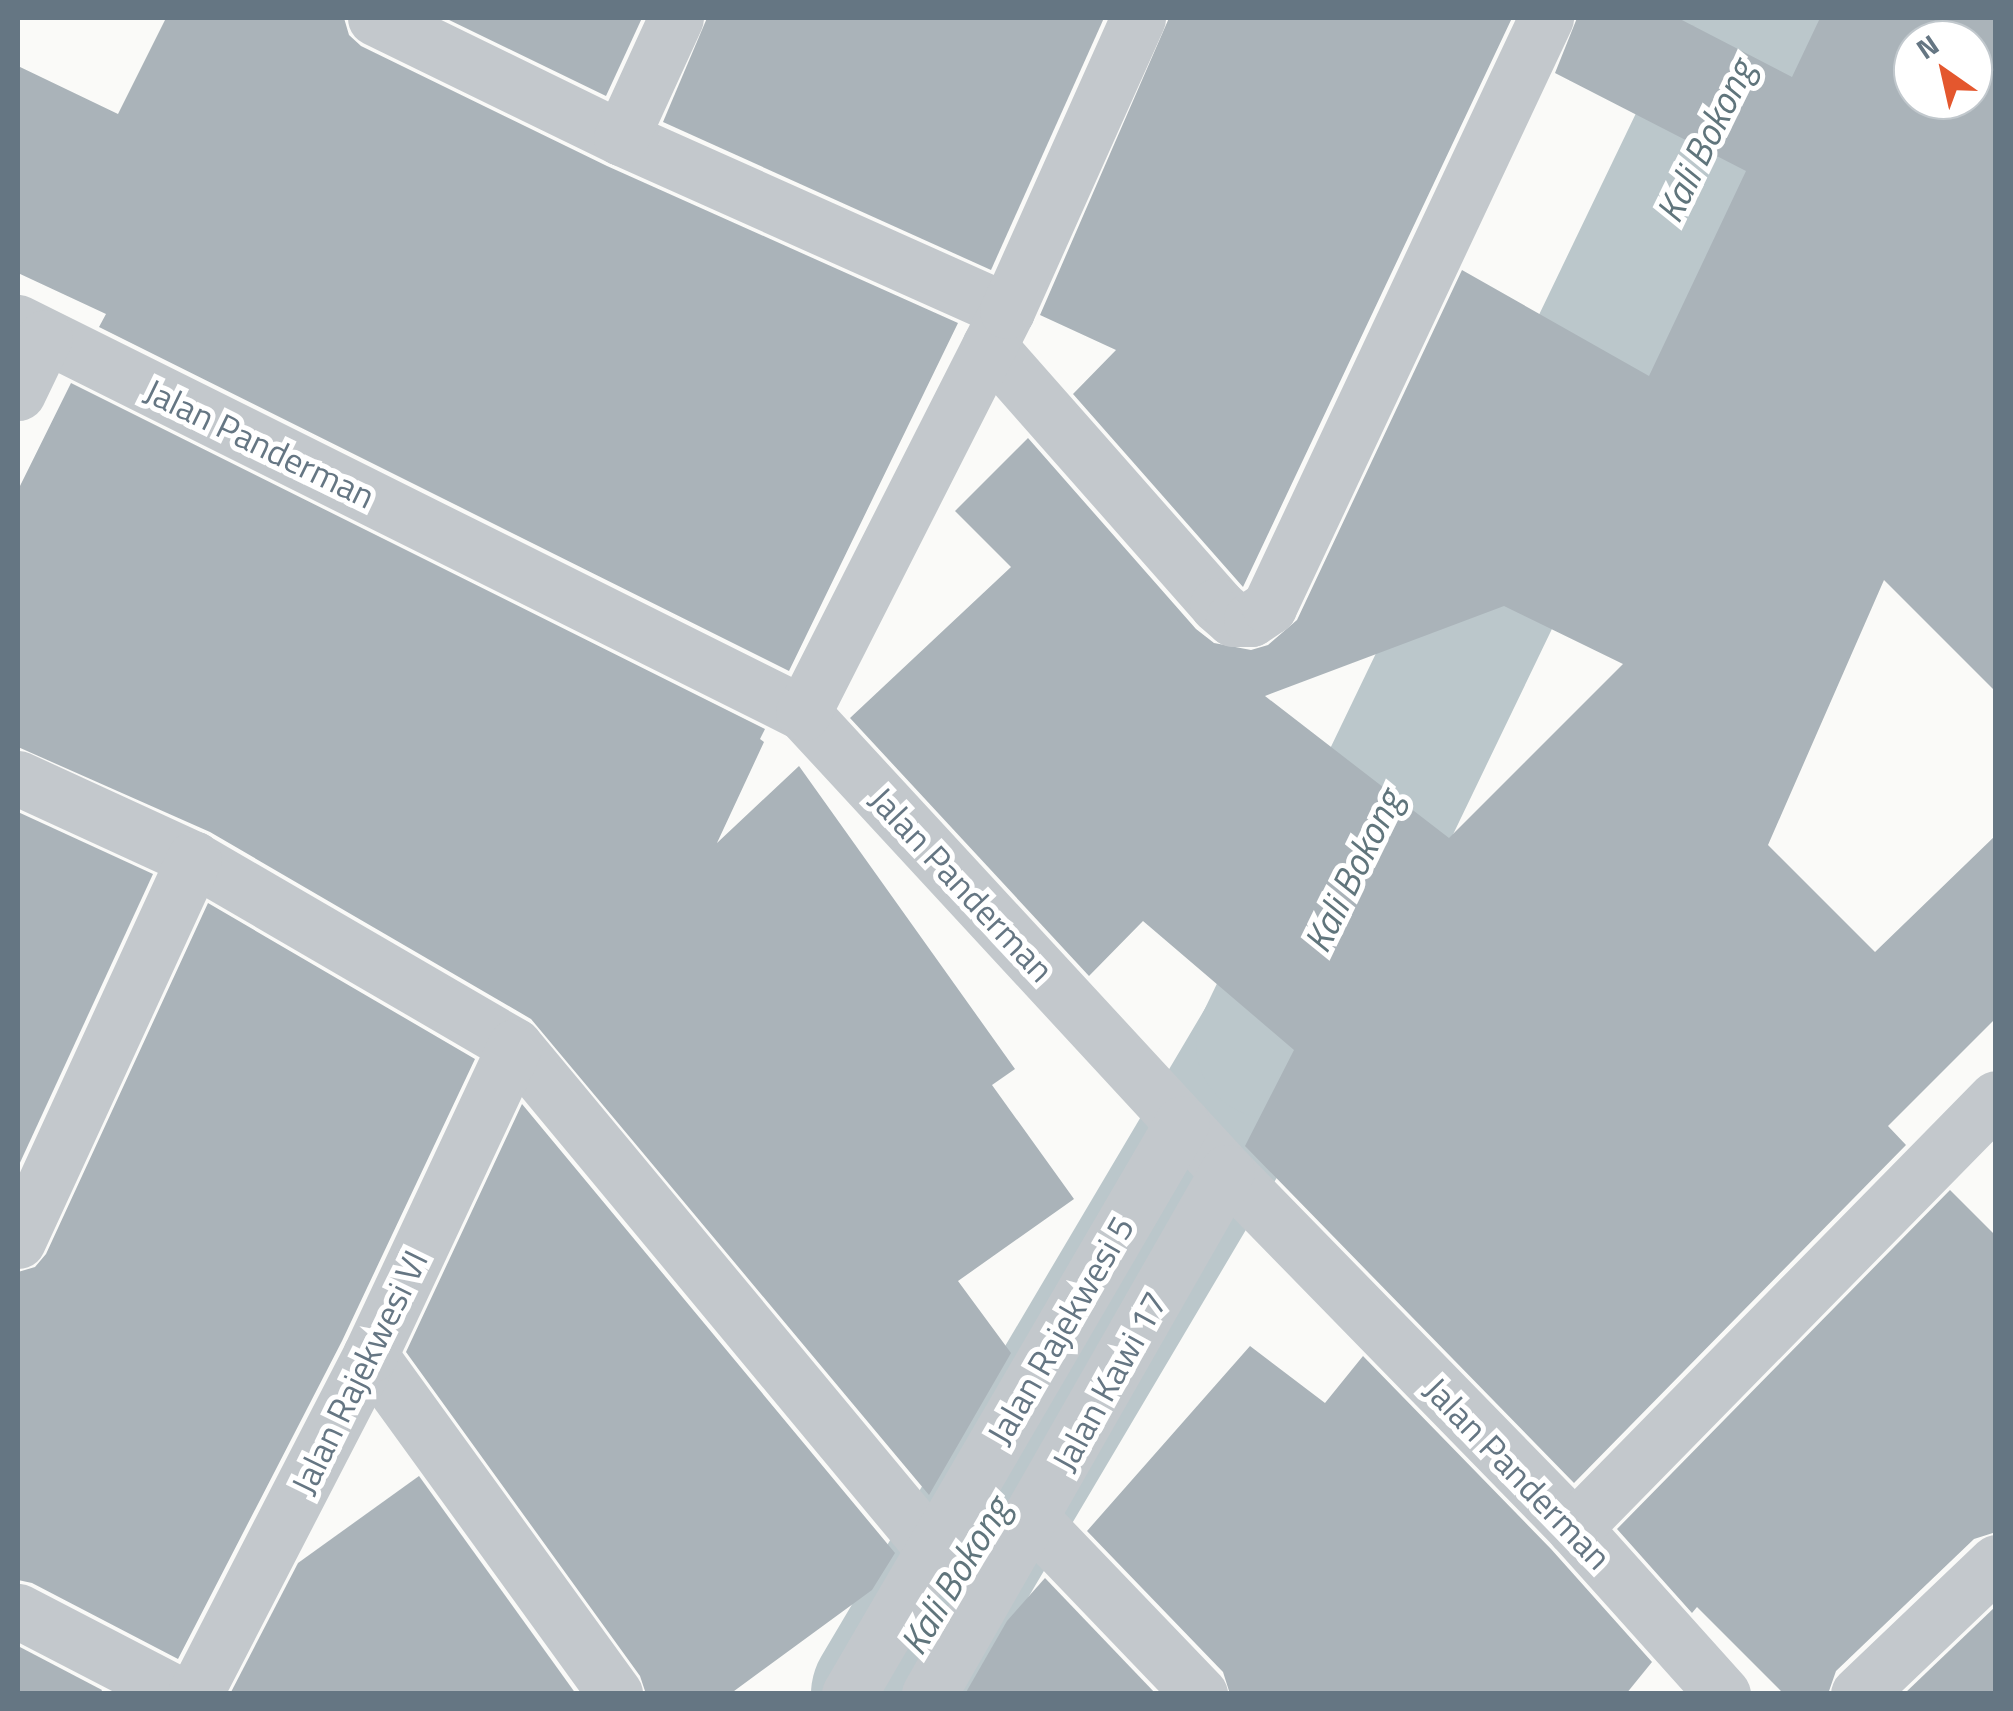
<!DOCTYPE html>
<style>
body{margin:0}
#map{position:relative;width:2013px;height:1711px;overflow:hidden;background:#fafaf8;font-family:"Titillium Web",sans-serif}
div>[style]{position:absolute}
.river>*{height:148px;margin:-74px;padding:0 74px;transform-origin:74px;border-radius:74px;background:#bbc7cb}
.building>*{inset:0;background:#aab3b9}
.minor>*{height:55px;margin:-27.5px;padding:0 27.5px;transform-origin:27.5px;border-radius:27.5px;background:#c3c8cc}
span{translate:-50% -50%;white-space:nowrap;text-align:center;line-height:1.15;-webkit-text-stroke:10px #fff;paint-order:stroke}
.street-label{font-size:35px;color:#657683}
.water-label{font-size:38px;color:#60757c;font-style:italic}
.frame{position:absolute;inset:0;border:20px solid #657683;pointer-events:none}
.north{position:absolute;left:1893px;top:20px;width:100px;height:100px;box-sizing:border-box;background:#fff;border:2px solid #c1c8cd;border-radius:50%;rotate:326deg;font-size:28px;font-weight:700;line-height:40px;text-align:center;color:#657683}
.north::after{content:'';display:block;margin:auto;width:35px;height:45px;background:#e4572e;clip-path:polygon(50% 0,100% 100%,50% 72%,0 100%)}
</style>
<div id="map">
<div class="river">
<i style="left:885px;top:1694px;width:755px;rotate:-59.36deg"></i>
<i style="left:1270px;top:1044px;width:1139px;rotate:-64.29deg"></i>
</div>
<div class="building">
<i style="clip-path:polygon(166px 18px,344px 18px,349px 35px,361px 46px,607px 166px,958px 323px,789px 671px,99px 327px,106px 314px,18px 273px,18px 66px,118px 114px)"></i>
<i style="clip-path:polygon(445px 18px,642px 18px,606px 96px)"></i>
<i style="clip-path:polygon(707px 18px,1104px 18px,991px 270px,663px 122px)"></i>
<i style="clip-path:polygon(1169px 18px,1512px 18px,1243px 587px,1073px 394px,1116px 350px,1040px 315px)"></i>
<i style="clip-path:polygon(evenodd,1577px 18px,1678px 18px,1792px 77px,1820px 18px,1996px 18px,1996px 692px,1884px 580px,1768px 845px,1875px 952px,1996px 835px,1996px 1018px,1888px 1126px,1906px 1145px,1574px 1483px,1245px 1146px,1294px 1050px,1143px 921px,1089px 976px,850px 718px,1011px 567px,955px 511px,1028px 438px,1196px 629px,1214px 643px,1251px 650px,1268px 645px,1297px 620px,1462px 270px,1649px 376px,1746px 171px,1555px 73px,1577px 18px,1913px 40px,1973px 40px,1973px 100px,1913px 100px,1913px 40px,1577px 18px,1504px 606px,1623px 664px,1449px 838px,1265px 696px,1504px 606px)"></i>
<i style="clip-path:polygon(71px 383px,765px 729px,760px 739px,764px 742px,717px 843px,799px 766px,1015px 1069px,992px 1085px,1074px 1199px,958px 1281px,1011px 1353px,929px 1495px,531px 1019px,210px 832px,18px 747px,18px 490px)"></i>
<i style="clip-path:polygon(18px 812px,153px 874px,18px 1167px)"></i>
<i style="clip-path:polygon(208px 903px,475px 1059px,342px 1341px,178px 1659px,32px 1583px,18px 1580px,18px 1272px,35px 1267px,46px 1254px)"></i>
<i style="clip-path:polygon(522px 1104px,895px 1553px,872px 1590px,730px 1694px,646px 1694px,640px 1676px,406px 1352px)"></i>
<i style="clip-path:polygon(1950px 1190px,1996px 1236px,1996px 1532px,1974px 1539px,1836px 1671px,1828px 1694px,1784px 1694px,1697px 1607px,1692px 1613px,1617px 1529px)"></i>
<i style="clip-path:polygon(1250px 1346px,1325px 1403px,1363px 1356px,1551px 1549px,1652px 1662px,1626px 1694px,1230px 1694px,1223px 1672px,1087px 1531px)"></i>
<i style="clip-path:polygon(419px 1476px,576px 1694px,230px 1694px,298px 1563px)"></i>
<i style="clip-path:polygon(1045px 1578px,1156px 1694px,965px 1694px,1007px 1621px)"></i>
<i style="clip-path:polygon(1996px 1606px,1996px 1694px,1904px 1694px)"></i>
<i style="clip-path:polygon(18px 1646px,102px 1690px,100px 1694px,18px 1694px)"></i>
</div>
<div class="minor">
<i style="left:375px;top:18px;width:274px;rotate:26deg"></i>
<i style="left:621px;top:138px;width:423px;rotate:24.1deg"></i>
<i style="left:621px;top:138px;width:132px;rotate:-65.4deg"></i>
<i style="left:18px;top:322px;width:877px;rotate:26.48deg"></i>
<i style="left:803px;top:713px;width:625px;rotate:47.27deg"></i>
<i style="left:1227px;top:1172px;width:497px;rotate:45.7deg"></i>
<i style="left:1574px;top:1528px;width:223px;rotate:48.1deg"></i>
<i style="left:989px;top:346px;width:345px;rotate:48.6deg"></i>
<i style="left:1217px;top:605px;width:21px;rotate:41deg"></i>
<i style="left:1233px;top:619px;width:18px"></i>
<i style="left:1251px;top:619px;width:22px;rotate:-34deg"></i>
<i style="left:1269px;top:607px;width:651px;rotate:-64.81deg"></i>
<i style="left:18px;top:393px;width:62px;rotate:-64.3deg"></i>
<i style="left:803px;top:713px;width:451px;rotate:-63.1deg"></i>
<i style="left:1007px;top:311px;width:321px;rotate:-65.9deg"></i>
<i style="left:18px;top:778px;width:194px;rotate:24.7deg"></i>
<i style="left:194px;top:859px;width:371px;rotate:30.2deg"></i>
<i style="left:515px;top:1046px;width:653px;rotate:50.28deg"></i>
<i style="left:18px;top:1241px;width:421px;rotate:-65.3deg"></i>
<i style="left:370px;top:1355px;width:418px;rotate:54.1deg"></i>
<i style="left:1032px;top:1519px;width:243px;rotate:46.2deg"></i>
<i style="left:1574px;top:1528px;width:602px;rotate:-45.54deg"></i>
<i style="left:18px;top:1611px;width:180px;rotate:27.4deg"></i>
<i style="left:195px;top:1694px;width:382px;rotate:-62.7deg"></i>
<i style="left:370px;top:1355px;width:341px;rotate:-64.9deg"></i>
<i style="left:849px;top:1694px;width:661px;rotate:-59.75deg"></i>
<i style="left:929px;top:1694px;width:601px;rotate:-60.28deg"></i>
<i style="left:1858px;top:1694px;width:191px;rotate:-43.7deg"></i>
</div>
<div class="street-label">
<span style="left:260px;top:443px;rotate:26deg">Jalan Panderman</span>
<span style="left:962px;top:884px;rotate:47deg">Jalan Panderman</span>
<span style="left:1060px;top:1330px;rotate:-60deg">Jalan Rajekwesi 5</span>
<span style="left:359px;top:1372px;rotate:-64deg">Jalan Rajekwesi VI</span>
<span style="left:1109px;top:1381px;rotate:-61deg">Jalan Kawi 17</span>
<span style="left:1518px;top:1473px;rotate:46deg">Jalan Panderman</span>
</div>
<div class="water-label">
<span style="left:1705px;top:141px;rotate:-64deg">Kali Bokong</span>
<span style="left:1353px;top:871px;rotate:-64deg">Kali Bokong</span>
<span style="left:955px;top:1576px;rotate:-59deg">Kali Bokong</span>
</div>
<div class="frame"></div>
<div class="north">N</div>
</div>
